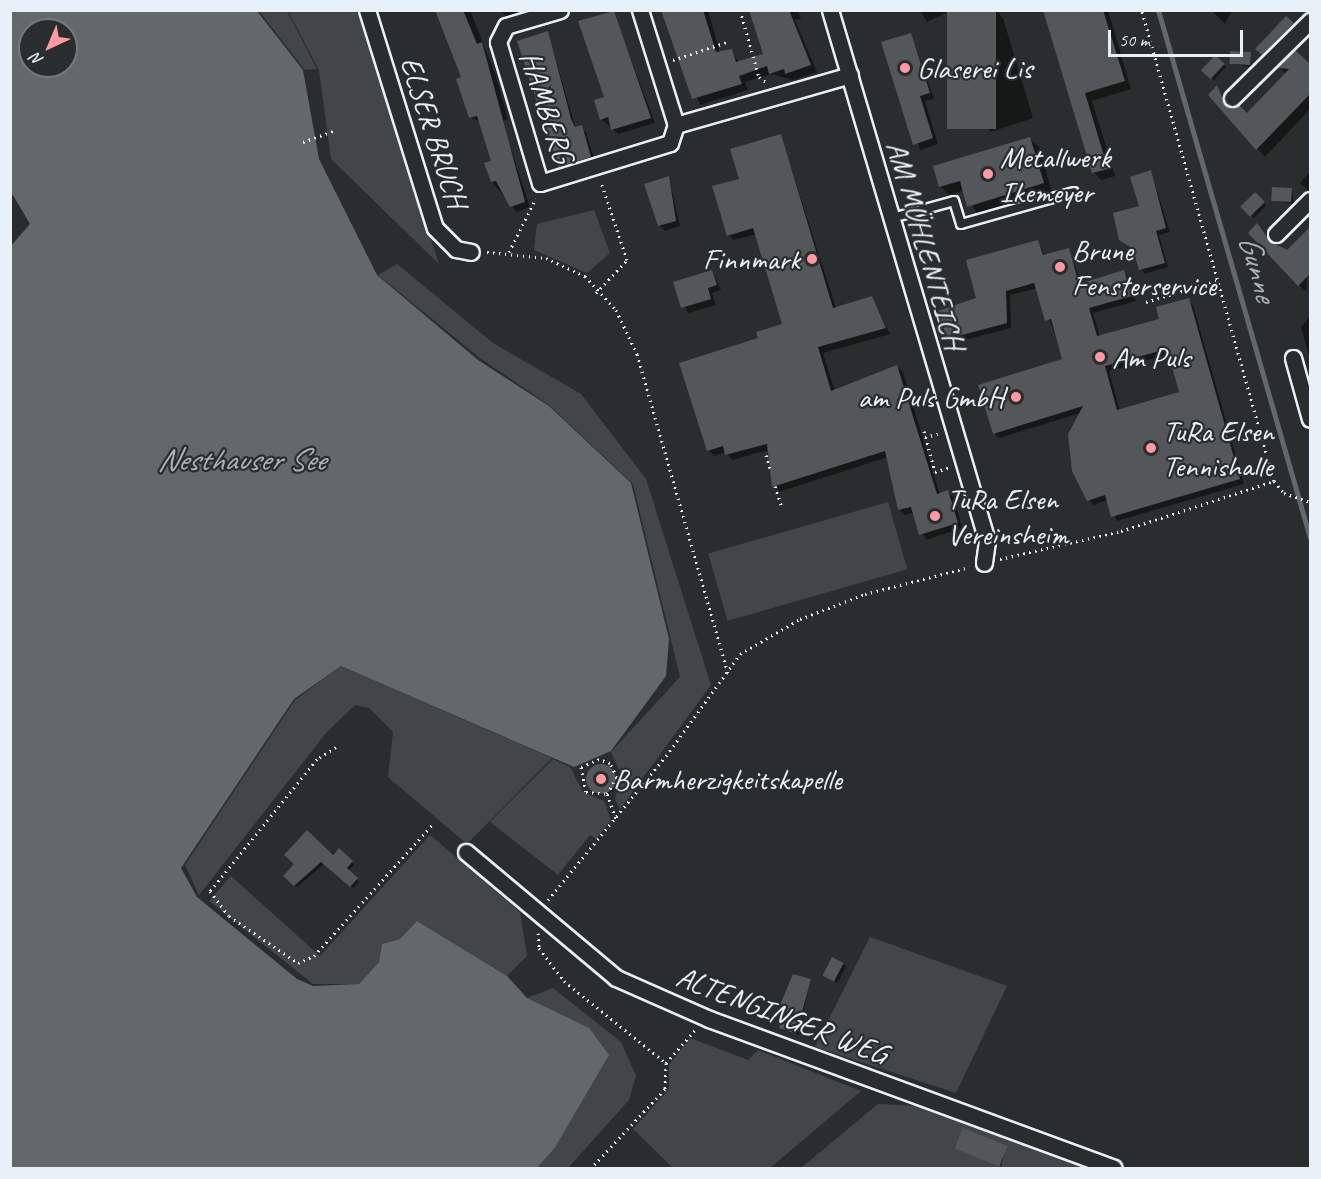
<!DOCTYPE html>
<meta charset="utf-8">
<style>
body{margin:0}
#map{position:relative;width:1321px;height:1179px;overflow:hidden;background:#2a2d2e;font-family:Caveat,sans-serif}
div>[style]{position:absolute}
.green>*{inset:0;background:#424648;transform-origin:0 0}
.water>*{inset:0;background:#63686b}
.shadow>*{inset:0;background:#0007;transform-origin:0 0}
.round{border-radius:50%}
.stream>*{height:5px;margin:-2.5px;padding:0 2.5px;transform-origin:2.5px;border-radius:2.5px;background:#63686b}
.building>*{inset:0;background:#535759;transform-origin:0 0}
.path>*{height:3px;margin-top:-1.5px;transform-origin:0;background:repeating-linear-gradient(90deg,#e8f1f8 0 1.5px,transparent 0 6px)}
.roads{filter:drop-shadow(2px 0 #e8f1f8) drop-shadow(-2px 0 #e8f1f8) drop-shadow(0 2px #e8f1f8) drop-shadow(0 -2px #e8f1f8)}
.lane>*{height:8px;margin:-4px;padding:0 4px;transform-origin:4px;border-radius:4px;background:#2a2d2e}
.street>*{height:15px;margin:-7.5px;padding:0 7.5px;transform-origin:7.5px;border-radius:7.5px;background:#2a2d2e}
.dots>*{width:16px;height:16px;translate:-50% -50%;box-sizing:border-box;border:3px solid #2a2d2e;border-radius:50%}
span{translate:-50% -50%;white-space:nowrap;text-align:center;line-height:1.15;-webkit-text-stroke:4.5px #2a2d2e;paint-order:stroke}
.poi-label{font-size:30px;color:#e8f1f8}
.left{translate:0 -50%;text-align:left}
.right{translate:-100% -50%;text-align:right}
.street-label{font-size:30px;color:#e8f1f8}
.water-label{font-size:32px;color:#acb3b9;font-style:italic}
.frame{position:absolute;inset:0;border:12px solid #e8f1f8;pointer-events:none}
.north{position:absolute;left:18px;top:18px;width:60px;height:60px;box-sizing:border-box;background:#2a2d2e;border:2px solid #767b7f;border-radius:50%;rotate:224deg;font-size:16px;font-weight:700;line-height:24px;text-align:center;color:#e8f1f8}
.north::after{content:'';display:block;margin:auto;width:21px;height:27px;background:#ff9aa2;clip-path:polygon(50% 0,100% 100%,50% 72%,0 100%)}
.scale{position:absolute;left:1108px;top:30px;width:135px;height:27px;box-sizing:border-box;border:3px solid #e8f1f8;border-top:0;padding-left:8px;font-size:18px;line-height:21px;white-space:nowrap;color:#e8f1f8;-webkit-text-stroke:4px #2a2d2e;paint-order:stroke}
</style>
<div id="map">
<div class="green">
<i style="clip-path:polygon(259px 11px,287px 11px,317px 69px,305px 70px)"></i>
<i style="clip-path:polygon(288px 11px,357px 11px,439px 264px,331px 159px,319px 70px)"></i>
<i style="clip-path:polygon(594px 210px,610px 253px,587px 273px,534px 250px,537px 224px)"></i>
<i style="clip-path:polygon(397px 264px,493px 343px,581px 394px,646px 479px,711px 685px,620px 809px,615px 799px,622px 776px,611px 752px,680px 677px,633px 484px,549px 405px,480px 358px,378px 275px)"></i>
<i style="left:888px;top:502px;width:70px;height:187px;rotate:74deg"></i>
<i style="clip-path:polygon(341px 666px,552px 758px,467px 844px,388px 777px,393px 732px,369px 708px,355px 705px,326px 733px,199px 895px,185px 865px,295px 700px)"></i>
<i style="clip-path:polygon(553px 759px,570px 767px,583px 792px,604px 801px,611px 820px,596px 839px,590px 835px,558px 875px,490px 822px)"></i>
<i style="clip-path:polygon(430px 835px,520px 912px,527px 956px,507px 976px,417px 921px,400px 939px,382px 944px,379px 962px,359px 984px,313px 984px,209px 901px,231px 876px,320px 956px)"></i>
<i style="clip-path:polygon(870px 937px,1007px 986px,956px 1093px,815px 1047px)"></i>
<i style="clip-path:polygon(553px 988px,621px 1042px,636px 1076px,629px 1100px,568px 1168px,537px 1168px,554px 1149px,527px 998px)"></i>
<i style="clip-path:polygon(690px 1038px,748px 1060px,758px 1050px,861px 1091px,770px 1168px,673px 1168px,633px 1129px,669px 1089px,669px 1065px)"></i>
<i style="clip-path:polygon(878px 1104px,918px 1106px,1084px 1168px,801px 1168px)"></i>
</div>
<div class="water">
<i style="clip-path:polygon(evenodd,11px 10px,257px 11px,303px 70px,319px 159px,377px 275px,478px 360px,549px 406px,631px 483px,669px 639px,666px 676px,611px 751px,574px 767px,341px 666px,294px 699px,181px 868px,197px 897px,297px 979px,313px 986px,359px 984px,379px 962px,382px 944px,400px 939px,417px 921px,507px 976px,527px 998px,589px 1028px,609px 1055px,554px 1149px,537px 1168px,11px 1168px,10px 247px,30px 224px,11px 192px,11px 10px,30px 30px,66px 30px,66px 66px,30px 66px,30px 30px)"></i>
</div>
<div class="shadow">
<i style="clip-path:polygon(436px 10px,470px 10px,495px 74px,508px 119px,502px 121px,530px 207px,517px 212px,492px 182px,492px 162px,481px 122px,471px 118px,463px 78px)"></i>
<i style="clip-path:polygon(500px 10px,526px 10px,506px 16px)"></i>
<i style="clip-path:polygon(664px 10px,708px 10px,720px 53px,731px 51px,739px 62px,765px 55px,759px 10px,798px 10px,801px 19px,795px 20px,817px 72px,793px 80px,771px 74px,745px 82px,748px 90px,700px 105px)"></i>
<i style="clip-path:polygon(920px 10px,952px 10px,927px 22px)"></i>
<i style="clip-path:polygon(996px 10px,1003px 18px,1033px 118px,991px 132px,983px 123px)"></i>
<i style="clip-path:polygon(1045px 10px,1108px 10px,1131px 89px,1092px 101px,1115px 176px,1101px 180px,1094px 172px)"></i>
<i style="clip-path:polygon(1211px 10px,1232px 10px,1225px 24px)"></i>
<i style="clip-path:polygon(613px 12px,655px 123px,618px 134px,601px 119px)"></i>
<i style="clip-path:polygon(1286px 18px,1295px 27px,1265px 56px,1257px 49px)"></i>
<i style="clip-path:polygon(548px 33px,575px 126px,586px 132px,595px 162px,564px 171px,559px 166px)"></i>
<i style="clip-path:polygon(911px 35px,934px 99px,925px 101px,938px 144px,920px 150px,883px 43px)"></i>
<i style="clip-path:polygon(1250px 53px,1252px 67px,1231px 64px)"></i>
<i style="left:1215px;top:57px;width:15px;height:18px;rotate:42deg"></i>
<i style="clip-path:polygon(1310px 67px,1310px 109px,1265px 157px,1210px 95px,1217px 87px,1230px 107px,1247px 115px,1286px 74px,1279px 68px)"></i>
<i style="clip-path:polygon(781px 136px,836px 308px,872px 297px,890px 334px,823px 353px,835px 391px,897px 367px,903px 372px,940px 495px,948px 492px,954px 498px,962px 528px,926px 540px,914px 513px,905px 515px,900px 510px,888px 457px,779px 492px,769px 450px,732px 460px,726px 452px,714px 456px,708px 450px,760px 339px,784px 325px,757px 234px,734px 240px,728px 235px,741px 180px)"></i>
<i style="clip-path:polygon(1030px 139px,1039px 147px,1052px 192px,977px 214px,964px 190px,949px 195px,940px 186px)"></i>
<i style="clip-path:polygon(1151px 172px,1170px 232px,1159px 235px,1168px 267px,1144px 274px,1134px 249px,1120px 239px,1141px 207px)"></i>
<i style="clip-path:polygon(1310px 172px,1310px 192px,1300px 183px)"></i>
<i style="clip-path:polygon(669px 178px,680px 226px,665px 231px,659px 225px)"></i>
<i style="clip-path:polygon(1292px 190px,1294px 204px,1273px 201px)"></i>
<i style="left:1255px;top:194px;width:16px;height:18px;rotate:45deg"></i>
<i style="clip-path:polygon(1257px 225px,1273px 245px,1287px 252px,1310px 228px,1306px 292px,1250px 233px)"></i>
<i style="clip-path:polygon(evenodd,1038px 241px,1045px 256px,1068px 249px,1082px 284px,1124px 272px,1128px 277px,1136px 301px,1093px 313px,1100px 337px,1161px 320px,1188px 300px,1193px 305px,1244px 484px,1117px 521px,1108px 500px,1094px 505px,1089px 500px,1081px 413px,999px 438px,994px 433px,1064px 360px,1038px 288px,1010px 295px,1011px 328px,953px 343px,948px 338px,978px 299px,1038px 241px,1170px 354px,1181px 393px,1120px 411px,1109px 371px,1170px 354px)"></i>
<i style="clip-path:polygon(712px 271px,721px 290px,712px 293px,716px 305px,688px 313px,675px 283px)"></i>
<i style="clip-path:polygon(1310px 316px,1310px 359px,1301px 327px)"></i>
<i class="round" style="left:587px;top:765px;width:30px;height:30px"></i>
<i style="clip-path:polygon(339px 850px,354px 865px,348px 871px,359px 882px,353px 888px,325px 863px,297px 887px,285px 876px)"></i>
<i style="left:833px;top:959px;width:15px;height:19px;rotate:28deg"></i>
<i style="clip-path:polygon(810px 980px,799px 1035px,783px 1030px,777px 1017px)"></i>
<i style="clip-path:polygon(1006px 1147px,1001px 1167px,956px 1148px)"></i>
</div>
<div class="stream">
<i style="left:1158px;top:10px;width:549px;rotate:73.94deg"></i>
</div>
<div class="building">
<i style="clip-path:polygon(435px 10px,463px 10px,477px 44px,482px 42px,525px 202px,510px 207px,496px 181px,491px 182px,484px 163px,491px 161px,477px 116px,469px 118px,456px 79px,461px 77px)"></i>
<i style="clip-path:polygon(661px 10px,703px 10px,716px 52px,732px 49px,736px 62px,763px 54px,749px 10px,789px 10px,811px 65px,785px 74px,784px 69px,769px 74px,767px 66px,739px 76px,742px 84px,692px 99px)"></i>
<i style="left:947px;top:10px;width:49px;height:119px"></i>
<i style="clip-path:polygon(1043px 10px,1103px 10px,1125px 81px,1085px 93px,1108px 169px,1092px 173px)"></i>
<i style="clip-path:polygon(614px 11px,651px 118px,611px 130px,608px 117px,600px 120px,594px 100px,604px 97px,578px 21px)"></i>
<i style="clip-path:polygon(1286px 16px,1294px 23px,1262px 55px,1255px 49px)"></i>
<i style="clip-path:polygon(548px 31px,571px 119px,575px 127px,582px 125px,591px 157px,558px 167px,517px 41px)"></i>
<i style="clip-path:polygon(911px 33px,930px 93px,920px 96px,933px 138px,913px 145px,881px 42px)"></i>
<i style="clip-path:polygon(1295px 50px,1311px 65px,1311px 93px,1256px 150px,1208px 95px,1217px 85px,1226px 105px,1239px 105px,1247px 113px,1289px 69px,1277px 68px)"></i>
<i style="left:1230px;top:51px;width:21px;height:13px;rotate:3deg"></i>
<i style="left:1215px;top:55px;width:13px;height:21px;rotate:42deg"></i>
<i style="clip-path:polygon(781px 134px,833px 308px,872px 296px,886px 328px,818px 347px,831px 391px,897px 365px,937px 494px,948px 490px,958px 523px,919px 535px,911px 507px,898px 510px,885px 451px,772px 487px,767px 444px,725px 455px,723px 446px,707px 451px,679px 363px,758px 338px,756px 332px,782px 324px,753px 228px,727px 236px,712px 186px,739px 179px,730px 149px)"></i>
<i style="clip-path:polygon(1030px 137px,1044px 183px,967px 207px,960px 181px,939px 187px,933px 166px)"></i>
<i style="clip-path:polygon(1151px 170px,1166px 228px,1156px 231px,1165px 263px,1139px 270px,1132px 248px,1119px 240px,1113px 213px,1139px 206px,1130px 177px)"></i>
<i style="clip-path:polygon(669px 176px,676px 221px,658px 226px,644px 184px)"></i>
<i style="left:1272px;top:187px;width:20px;height:14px;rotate:3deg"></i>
<i style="left:1255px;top:192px;width:14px;height:21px;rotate:45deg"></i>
<i style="clip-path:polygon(1257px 223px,1270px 241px,1287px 250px,1311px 226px,1311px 273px,1298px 286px,1248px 233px)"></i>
<i style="clip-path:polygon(evenodd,1038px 240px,1043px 255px,1069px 248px,1079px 284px,1124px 270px,1132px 296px,1089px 308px,1097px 336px,1159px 319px,1156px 307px,1189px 298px,1240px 479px,1111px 517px,1105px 495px,1087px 501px,1072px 471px,1068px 434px,1083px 406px,993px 434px,978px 385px,1062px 359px,1051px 319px,1045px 321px,1034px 283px,1006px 291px,1007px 323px,947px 339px,938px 311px,976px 298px,966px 260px,1038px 240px,1167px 349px,1179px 392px,1117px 410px,1105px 366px,1167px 349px)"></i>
<i style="clip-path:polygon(712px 270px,717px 285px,708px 288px,711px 299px,681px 308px,673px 282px)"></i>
<i class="round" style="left:586px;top:764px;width:30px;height:30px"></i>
<i style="clip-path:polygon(307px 830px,333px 855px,339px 848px,353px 861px,347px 868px,358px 878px,350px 887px,321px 862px,294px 886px,283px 876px,294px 864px,284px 855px)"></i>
<i style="left:832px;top:957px;width:13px;height:21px;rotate:27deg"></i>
<i style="clip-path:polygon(793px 974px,811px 979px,796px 1034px,779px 1028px,781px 1019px,775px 1017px)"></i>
<i style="left:963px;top:1128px;width:48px;height:22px;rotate:22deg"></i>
</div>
<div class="path">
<i style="left:740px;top:10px;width:70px;rotate:74.2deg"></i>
<i style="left:759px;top:77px;width:9px;rotate:36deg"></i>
<i style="left:673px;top:60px;width:57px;rotate:-18.4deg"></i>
<i style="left:303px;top:142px;width:33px;rotate:-20deg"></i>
<i style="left:487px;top:252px;width:59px;rotate:5.8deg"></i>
<i style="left:546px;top:258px;width:43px;rotate:24.8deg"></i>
<i style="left:585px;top:276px;width:46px;rotate:47.6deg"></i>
<i style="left:616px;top:310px;width:49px;rotate:64.5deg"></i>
<i style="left:637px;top:354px;width:332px;rotate:74.1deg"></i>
<i style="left:509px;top:252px;width:60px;rotate:-63.4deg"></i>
<i style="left:596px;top:293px;width:45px;rotate:-46.8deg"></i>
<i style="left:627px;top:260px;width:82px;rotate:-108.4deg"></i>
<i style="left:1146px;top:302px;width:75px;rotate:-17deg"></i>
<i style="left:924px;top:431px;width:42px;rotate:75deg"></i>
<i style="left:935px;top:472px;width:16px;rotate:-18deg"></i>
<i style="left:925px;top:437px;width:13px;rotate:-13deg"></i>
<i style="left:766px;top:455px;width:17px;rotate:73deg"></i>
<i style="left:1274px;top:481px;width:16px;rotate:50deg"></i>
<i style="left:1284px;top:493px;width:28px;rotate:19deg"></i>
<i style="left:775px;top:486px;width:22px;rotate:72deg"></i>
<i style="left:1000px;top:559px;width:124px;rotate:-13deg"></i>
<i style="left:1121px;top:531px;width:161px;rotate:-18.1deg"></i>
<i style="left:1274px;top:481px;width:489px;rotate:-105.7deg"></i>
<i style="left:336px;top:747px;width:22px;rotate:148deg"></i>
<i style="left:317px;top:759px;width:170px;rotate:129deg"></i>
<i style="left:210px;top:891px;width:31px;rotate:53deg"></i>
<i style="left:229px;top:916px;width:83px;rotate:34.3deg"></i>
<i style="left:298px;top:963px;width:17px;rotate:-24deg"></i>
<i style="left:314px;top:956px;width:176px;rotate:-48deg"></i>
<i style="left:607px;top:794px;width:20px;rotate:-60deg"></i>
<i style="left:617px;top:777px;width:16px;rotate:-117deg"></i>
<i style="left:610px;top:763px;width:12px;rotate:-160deg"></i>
<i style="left:599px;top:759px;width:20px;rotate:156deg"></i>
<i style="left:581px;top:767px;width:25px;rotate:79deg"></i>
<i style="left:586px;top:792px;width:21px;rotate:5deg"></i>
<i style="left:607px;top:794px;width:27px;rotate:70deg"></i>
<i style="left:548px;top:900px;width:186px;rotate:-50.7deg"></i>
<i style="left:666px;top:756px;width:126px;rotate:-54deg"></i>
<i style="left:740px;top:654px;width:69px;rotate:-30.3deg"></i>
<i style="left:800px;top:619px;width:70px;rotate:-21deg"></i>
<i style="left:865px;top:594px;width:108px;rotate:-14.4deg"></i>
<i style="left:538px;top:933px;width:15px;rotate:86deg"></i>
<i style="left:539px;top:948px;width:41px;rotate:52.9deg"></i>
<i style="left:564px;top:981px;width:131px;rotate:38.8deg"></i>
<i style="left:666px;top:1063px;width:26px;rotate:92deg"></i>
<i style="left:665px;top:1089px;width:108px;rotate:133.1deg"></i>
<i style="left:666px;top:1063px;width:45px;rotate:-48.6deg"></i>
</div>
<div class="roads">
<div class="lane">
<i style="left:892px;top:218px;width:64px;rotate:-15.3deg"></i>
<i style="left:954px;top:201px;width:24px;rotate:73deg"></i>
<i style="left:961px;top:224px;width:117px;rotate:-15.8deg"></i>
</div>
<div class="street">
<i style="left:367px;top:10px;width:228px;rotate:72.7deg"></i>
<i style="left:435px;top:228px;width:30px;rotate:45deg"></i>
<i style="left:456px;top:249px;width:15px;rotate:11deg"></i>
<i style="left:560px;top:10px;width:56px;rotate:163.5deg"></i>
<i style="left:506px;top:26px;width:18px;rotate:117deg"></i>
<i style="left:498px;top:42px;width:147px;rotate:73.4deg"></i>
<i style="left:540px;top:183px;width:136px;rotate:-17.1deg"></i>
<i style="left:670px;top:143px;width:19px;rotate:-72deg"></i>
<i style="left:676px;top:125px;width:121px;rotate:-107.4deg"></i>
<i style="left:830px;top:10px;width:554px;rotate:73.53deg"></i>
<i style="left:987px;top:541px;width:22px;rotate:98deg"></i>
<i style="left:1232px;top:98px;width:110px;rotate:-44.6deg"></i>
<i style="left:676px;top:125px;width:181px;rotate:-16deg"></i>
<i style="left:1276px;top:234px;width:48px;rotate:-45deg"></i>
<i style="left:1293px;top:358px;width:63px;rotate:74.4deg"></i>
<i style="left:466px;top:852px;width:196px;rotate:40deg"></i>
<i style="left:616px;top:978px;width:102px;rotate:23.8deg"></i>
<i style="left:709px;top:1019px;width:431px;rotate:20.2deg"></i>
</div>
</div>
<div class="dots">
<i style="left:905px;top:68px;background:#ff9aa2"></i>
<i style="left:988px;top:174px;background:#ff9aa2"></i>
<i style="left:812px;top:259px;background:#ff9aa2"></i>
<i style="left:1060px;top:267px;background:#ff9aa2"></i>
<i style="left:1100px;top:357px;background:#ff9aa2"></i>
<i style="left:1016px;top:397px;background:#ff9aa2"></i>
<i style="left:1151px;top:448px;background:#ff9aa2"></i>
<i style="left:935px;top:516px;background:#ff9aa2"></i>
<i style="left:601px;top:779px;background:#ff9aa2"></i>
</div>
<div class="poi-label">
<span class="left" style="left:917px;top:68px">Glaserei Lis</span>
<span class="left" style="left:1000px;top:174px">Metallwerk<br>Ikemeyer</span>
<span class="left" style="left:1072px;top:267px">Brune<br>Fensterservice</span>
<span class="right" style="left:800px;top:259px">Finnmark</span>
<span class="left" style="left:1112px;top:357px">Am Puls</span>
<span class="right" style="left:1004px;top:397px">am Puls GmbH</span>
<span class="left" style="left:1163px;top:448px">TuRa Elsen<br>Tennishalle</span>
<span class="left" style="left:947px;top:516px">TuRa Elsen<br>Vereinsheim</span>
<span class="left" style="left:613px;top:779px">Barmherzigkeitskapelle</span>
</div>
<div class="street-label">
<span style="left:547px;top:107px;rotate:72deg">HAMBERG</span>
<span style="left:434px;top:132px;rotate:72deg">ELSER BRUCH</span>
<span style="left:926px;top:245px;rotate:74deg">AM MÜHLENTEICH</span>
<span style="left:782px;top:1015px;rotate:21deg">ALTENGINGER WEG</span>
</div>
<div class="water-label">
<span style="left:1257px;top:268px;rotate:74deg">Gunne</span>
<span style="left:241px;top:460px">Nesthauser See</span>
</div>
<div class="frame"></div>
<div class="north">N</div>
<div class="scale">50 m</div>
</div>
